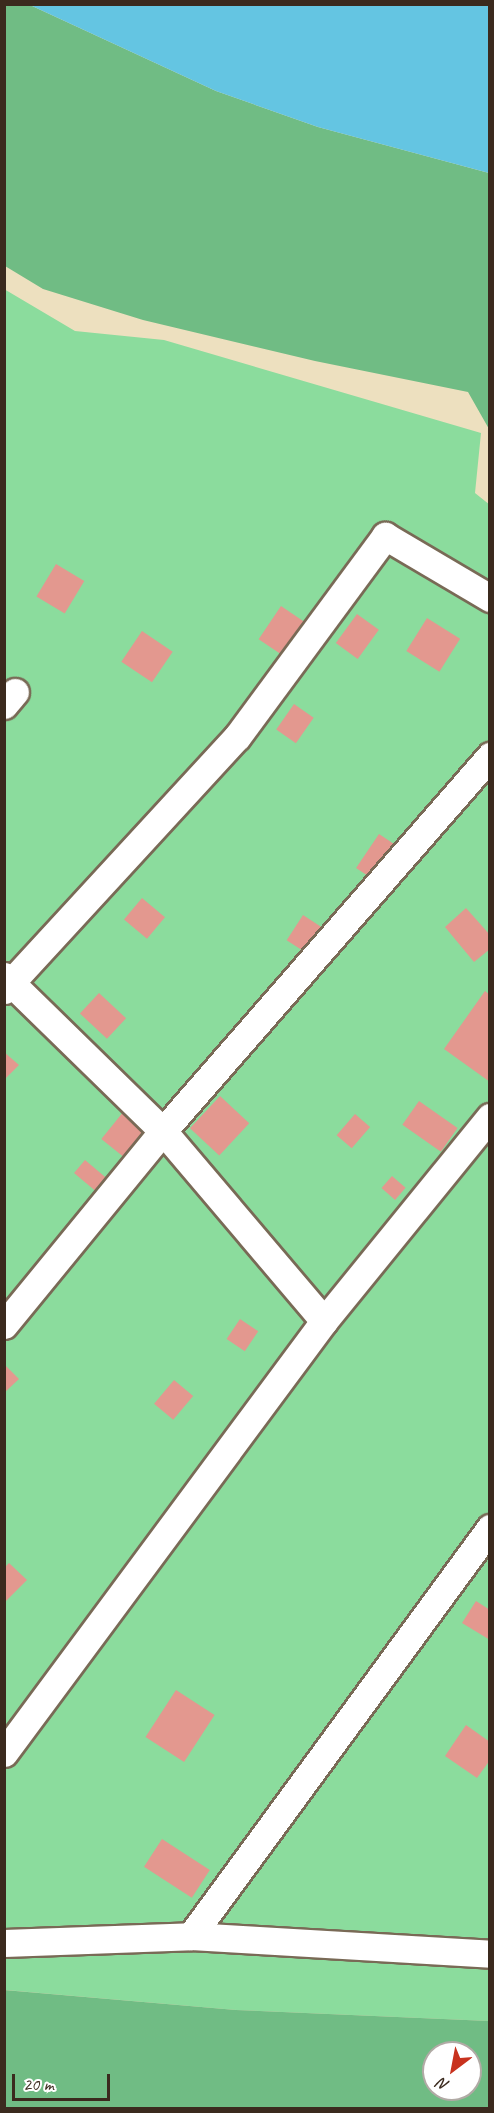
<!DOCTYPE html>
<style>
body{margin:0}
#map{position:relative;width:494px;height:2113px;overflow:hidden;background:#ede0bf;font-family:Caveat,sans-serif}
div>[style]{position:absolute}
.green>*{inset:0;background:#8bdc9d}
.forest>*{inset:0;background:#70bc84}
.water>*{inset:0;background:#64c5e2}
.building>*{inset:0;background:#e3988f;transform-origin:0 0}
.roads{filter:drop-shadow(2px 0 #796a56) drop-shadow(-2px 0 #796a56) drop-shadow(0 2px #796a56) drop-shadow(0 -2px #796a56)}
.street>*{height:27px;margin:-13.5px;padding:0 13.5px;transform-origin:13.5px;border-radius:13.5px;background:#fff}
span{translate:-50% -50%;white-space:nowrap;text-align:center;line-height:1.15;-webkit-text-stroke:4.5px #fff;paint-order:stroke}
.frame{position:absolute;inset:0;border:6px solid #3b2a1e;pointer-events:none}
.north{position:absolute;left:422px;top:2041px;width:60px;height:60px;box-sizing:border-box;background:#fff;border:2px solid #b1aaa5;border-radius:50%;rotate:212deg;font-size:16px;font-weight:700;line-height:24px;text-align:center;color:#3b2a1e}
.north::after{content:'';display:block;margin:auto;width:21px;height:27px;background:#c8321e;clip-path:polygon(50% 0,100% 100%,50% 72%,0 100%)}
.scale{position:absolute;left:12px;top:2074px;width:98px;height:27px;box-sizing:border-box;border:3px solid #3b2a1e;border-top:0;padding-left:8px;font-size:18px;line-height:21px;white-space:nowrap;color:#3b2a1e;-webkit-text-stroke:4px #fff;paint-order:stroke}
</style>
<div id="map">
<div class="green">
<i style="clip-path:polygon(4px 289px,75px 331px,164px 340px,481px 433px,475px 493px,490px 505px,489px 2021px,236px 2010px,5px 1990px)"></i>
</div>
<div class="forest">
<i style="clip-path:polygon(4px 5px,30px 5px,216px 91px,318px 127px,489px 173px,489px 429px,468px 392px,315px 361px,143px 320px,43px 289px,5px 266px)"></i>
<i style="clip-path:polygon(evenodd,4px 1990px,236px 2010px,489px 2021px,489px 2108px,5px 2108px,4px 1990px,434px 2053px,470px 2053px,470px 2089px,434px 2089px,434px 2053px)"></i>
</div>
<div class="water">
<i style="clip-path:polygon(30px 5px,489px 5px,489px 173px,318px 127px,216px 91px)"></i>
</div>
<div class="building">
<i style="left:56px;top:564px;width:33px;height:38px;rotate:31deg"></i>
<i style="left:281px;top:606px;width:36px;height:40px;rotate:34deg"></i>
<i style="left:357px;top:614px;width:27px;height:36px;rotate:36deg"></i>
<i style="left:427px;top:618px;width:39px;height:39px;rotate:32deg"></i>
<i style="left:142px;top:631px;width:37px;height:37px;rotate:34deg"></i>
<i style="left:294px;top:704px;width:24px;height:31px;rotate:35deg"></i>
<i style="left:379px;top:834px;width:23px;height:41px;rotate:34deg"></i>
<i style="left:142px;top:898px;width:30px;height:28px;rotate:40deg"></i>
<i style="clip-path:polygon(466px 908px,490px 935px,490px 949px,474px 962px,445px 927px)"></i>
<i style="left:303px;top:915px;width:31px;height:30px;rotate:33deg"></i>
<i style="clip-path:polygon(485px 991px,490px 995px,490px 1082px,444px 1049px)"></i>
<i style="left:99px;top:993px;width:37px;height:28px;rotate:43deg"></i>
<i style="clip-path:polygon(4px 1052px,19px 1065px,4px 1080px)"></i>
<i style="left:220px;top:1096px;width:40px;height:44px;rotate:43deg"></i>
<i style="left:419px;top:1101px;width:47px;height:29px;rotate:35deg"></i>
<i style="left:124px;top:1111px;width:32px;height:36px;rotate:39deg"></i>
<i style="left:355px;top:1114px;width:20px;height:28px;rotate:41deg"></i>
<i style="left:85px;top:1160px;width:33px;height:17px;rotate:40deg"></i>
<i style="left:392px;top:1176px;width:18px;height:16px;rotate:41deg"></i>
<i style="left:240px;top:1319px;width:22px;height:24px;rotate:34deg"></i>
<i style="clip-path:polygon(4px 1364px,19px 1379px,4px 1393px)"></i>
<i style="left:174px;top:1380px;width:25px;height:31px;rotate:40deg"></i>
<i style="clip-path:polygon(9px 1563px,27px 1580px,4px 1603px,4px 1568px)"></i>
<i style="clip-path:polygon(476px 1601px,490px 1610px,490px 1640px,462px 1623px)"></i>
<i style="left:176px;top:1690px;width:46px;height:56px;rotate:33deg"></i>
<i style="clip-path:polygon(466px 1725px,490px 1742px,490px 1760px,477px 1778px,445px 1756px)"></i>
<i style="left:162px;top:1839px;width:57px;height:33px;rotate:33deg"></i>
</div>
<div class="roads">
<div class="street">
<i style="left:4px;top:705px;width:17px;rotate:-50deg"></i>
<i style="left:4px;top:976px;width:222px;rotate:44.3deg"></i>
<i style="left:163px;top:1131px;width:249px;rotate:49.7deg"></i>
<i style="left:4px;top:990px;width:344px;rotate:-47.4deg"></i>
<i style="left:237px;top:737px;width:250px;rotate:-53.6deg"></i>
<i style="left:385px;top:536px;width:122px;rotate:30.6deg"></i>
<i style="left:4px;top:1325px;width:251px;rotate:-50.7deg"></i>
<i style="left:163px;top:1131px;width:498px;rotate:-48.9deg"></i>
<i style="left:4px;top:1753px;width:538px;rotate:-53.47deg"></i>
<i style="left:324px;top:1321px;width:263px;rotate:-50.9deg"></i>
<i style="left:191px;top:1936px;width:300px;rotate:3.4deg"></i>
<i style="left:4px;top:1943px;width:187px;rotate:-2.1deg"></i>
<i style="left:191px;top:1936px;width:506px;rotate:-53.76deg"></i>
</div>
</div>
<div class="frame"></div>
<div class="north">N</div>
<div class="scale">20 m</div>
</div>
